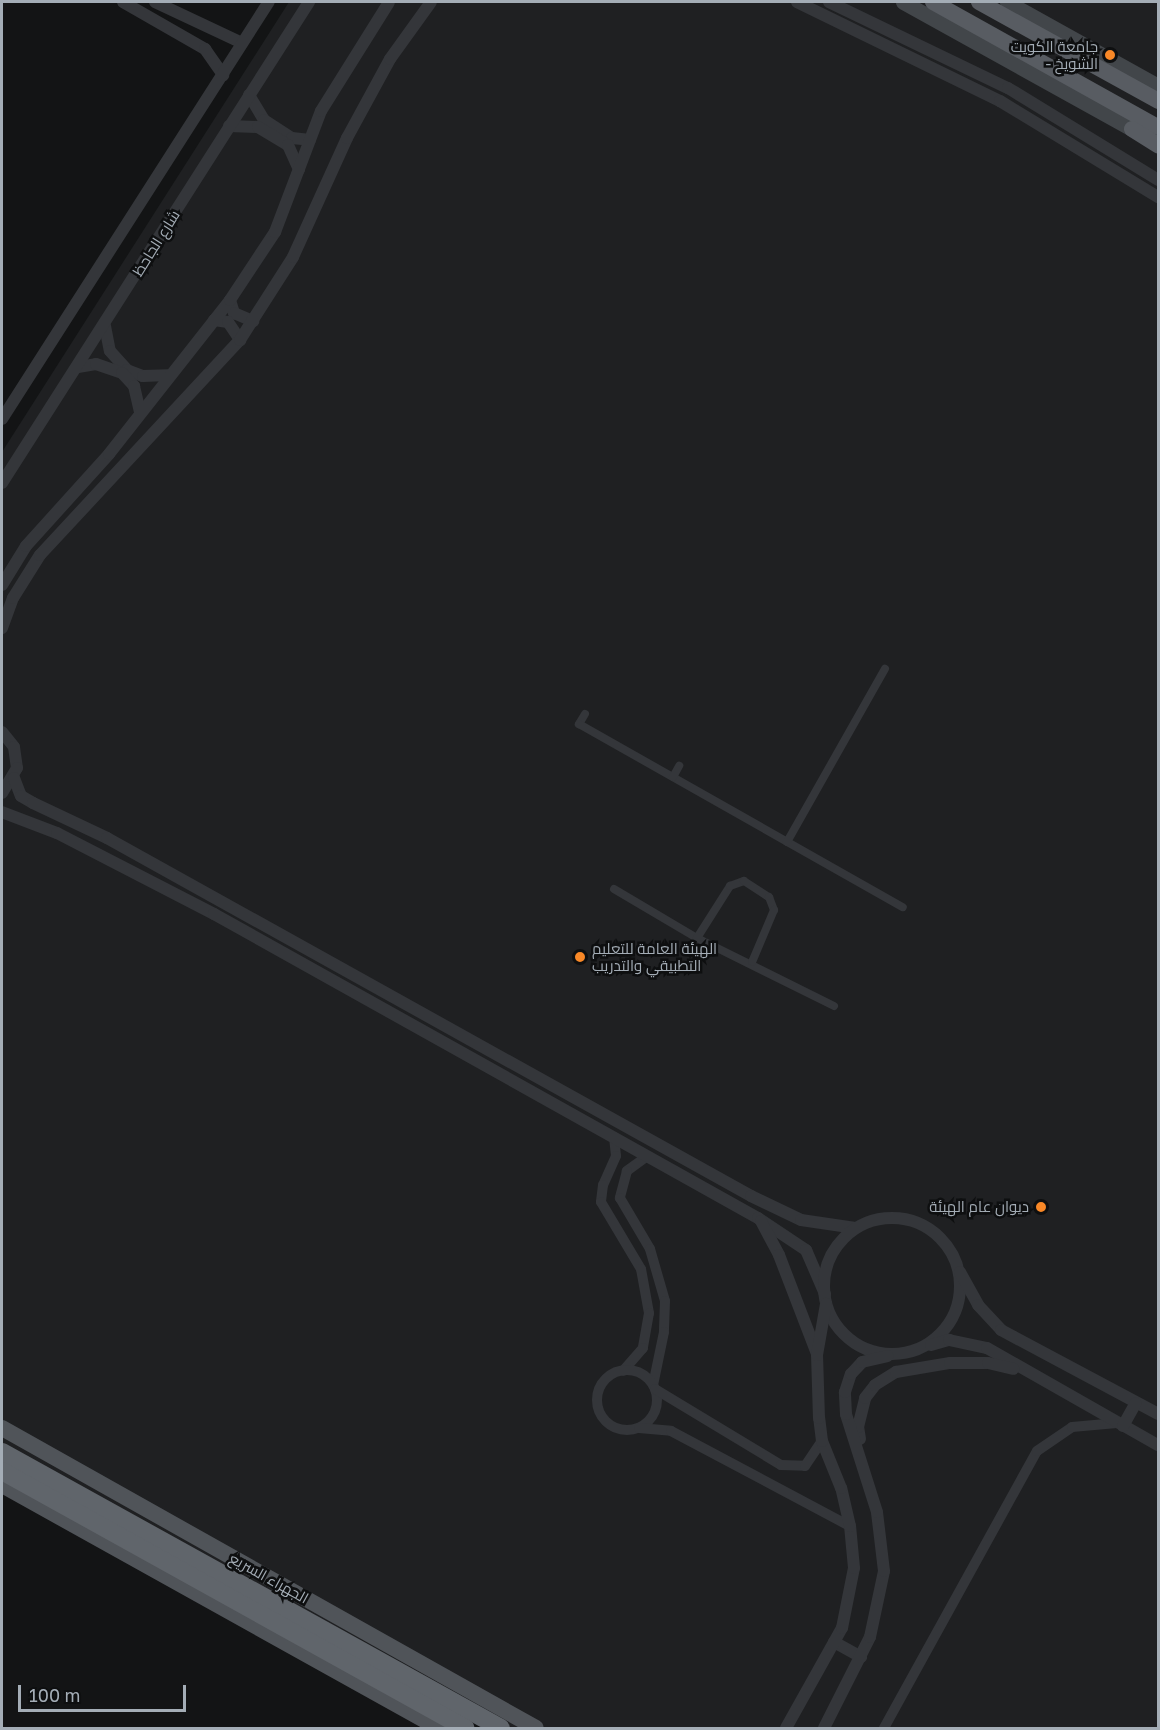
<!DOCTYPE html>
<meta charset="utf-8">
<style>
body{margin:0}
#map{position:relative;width:1160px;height:1730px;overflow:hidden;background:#131415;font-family:"Golos Text",Cairo,sans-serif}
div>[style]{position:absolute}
.built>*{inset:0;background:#1f2022}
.pedestrian>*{height:8px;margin:-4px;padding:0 4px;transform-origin:4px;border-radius:4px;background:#34363a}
.minor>*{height:10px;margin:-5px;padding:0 5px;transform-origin:5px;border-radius:5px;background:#34363a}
.minor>.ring{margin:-5px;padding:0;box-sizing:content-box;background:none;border:10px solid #34363a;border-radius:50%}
.tertiary>*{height:12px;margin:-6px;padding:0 6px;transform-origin:6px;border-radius:6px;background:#34363a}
.tertiary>.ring{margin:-6px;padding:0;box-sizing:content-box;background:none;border:12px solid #34363a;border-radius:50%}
.secondary>*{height:15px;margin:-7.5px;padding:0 7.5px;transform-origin:7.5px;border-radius:7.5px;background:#42464a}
.primary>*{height:16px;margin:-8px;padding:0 8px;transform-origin:8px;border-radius:8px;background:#505459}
.trunk>*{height:16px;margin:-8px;padding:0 8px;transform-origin:8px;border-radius:8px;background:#585c62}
.motorway>*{height:18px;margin:-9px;padding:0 9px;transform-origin:9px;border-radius:9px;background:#60656b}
.dots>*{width:16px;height:16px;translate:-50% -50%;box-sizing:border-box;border:3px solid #0e0f10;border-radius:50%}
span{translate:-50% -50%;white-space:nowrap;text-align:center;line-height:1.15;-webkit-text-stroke:5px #0e0f10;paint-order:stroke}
.poi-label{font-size:15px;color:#a4adb6}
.right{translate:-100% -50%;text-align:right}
.left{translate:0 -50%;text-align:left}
.street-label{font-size:15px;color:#a4adb6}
.frame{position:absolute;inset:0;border:3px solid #a4adb6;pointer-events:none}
.scale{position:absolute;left:18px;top:1685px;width:168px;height:27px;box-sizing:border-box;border:3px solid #a4adb6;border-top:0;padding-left:8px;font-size:18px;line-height:21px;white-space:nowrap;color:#a4adb6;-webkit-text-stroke:4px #0e0f10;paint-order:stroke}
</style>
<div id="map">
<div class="built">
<i style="clip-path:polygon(289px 2px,1158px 2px,1158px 1728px,482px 1728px,2px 1461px,2px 452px)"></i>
</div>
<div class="pedestrian">
<i style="left:585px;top:714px;width:12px;rotate:121deg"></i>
<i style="left:579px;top:724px;width:372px;rotate:29.5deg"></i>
<i style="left:673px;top:777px;width:13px;rotate:-61deg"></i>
<i style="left:787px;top:842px;width:199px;rotate:-60.5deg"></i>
<i style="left:614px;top:889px;width:96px;rotate:30.6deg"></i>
<i style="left:697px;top:938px;width:153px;rotate:26.4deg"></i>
<i style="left:697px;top:938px;width:62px;rotate:-57.6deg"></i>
<i style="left:730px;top:886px;width:15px;rotate:-20deg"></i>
<i style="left:744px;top:881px;width:30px;rotate:33deg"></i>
<i style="left:769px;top:897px;width:14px;rotate:69deg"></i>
<i style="left:774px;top:910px;width:56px;rotate:112.9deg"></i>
</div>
<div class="minor">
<i style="left:614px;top:1137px;width:19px;rotate:84deg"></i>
<i style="left:616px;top:1156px;width:32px;rotate:114deg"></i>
<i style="left:603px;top:1185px;width:17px;rotate:97deg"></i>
<i style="left:601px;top:1202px;width:78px;rotate:59.2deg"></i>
<i style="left:641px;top:1269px;width:45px;rotate:79.7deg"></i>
<i style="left:649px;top:1313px;width:36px;rotate:100deg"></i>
<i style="left:643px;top:1348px;width:30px;rotate:131deg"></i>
<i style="left:646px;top:1157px;width:24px;rotate:144deg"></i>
<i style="left:627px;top:1171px;width:28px;rotate:105deg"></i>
<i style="left:620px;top:1198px;width:59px;rotate:59.5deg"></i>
<i style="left:650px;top:1249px;width:54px;rotate:73.9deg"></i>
<i style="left:665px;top:1301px;width:31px;rotate:92deg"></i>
<i style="left:664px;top:1332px;width:54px;rotate:101.7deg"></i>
<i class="ring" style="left:597px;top:1370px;width:50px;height:50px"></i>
<i style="left:655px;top:1389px;width:147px;rotate:31.1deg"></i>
<i style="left:781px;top:1465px;width:24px;rotate:2deg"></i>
<i style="left:805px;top:1466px;width:30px;rotate:-56deg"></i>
<i style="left:639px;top:1428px;width:32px;rotate:5deg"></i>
<i style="left:671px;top:1431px;width:203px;rotate:28deg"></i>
<i style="left:884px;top:1728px;width:316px;rotate:-61.1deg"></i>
<i style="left:1037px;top:1451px;width:42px;rotate:-34.4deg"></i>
<i style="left:1072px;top:1427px;width:45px;rotate:-5.1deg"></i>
</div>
<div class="tertiary">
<i style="left:123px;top:2px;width:95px;rotate:29.8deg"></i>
<i style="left:205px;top:49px;width:32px;rotate:55deg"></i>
<i style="left:155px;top:2px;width:96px;rotate:25.2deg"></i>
<i style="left:797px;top:2px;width:226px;rotate:26deg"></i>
<i style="left:1000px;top:101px;width:185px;rotate:31.3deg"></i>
<i style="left:829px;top:2px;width:199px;rotate:25.7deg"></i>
<i style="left:1008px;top:88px;width:176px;rotate:31.5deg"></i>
<i style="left:249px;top:95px;width:29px;rotate:59deg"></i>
<i style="left:264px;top:120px;width:33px;rotate:33deg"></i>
<i style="left:292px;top:138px;width:18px;rotate:6deg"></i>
<i style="left:229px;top:126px;width:29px;rotate:2deg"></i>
<i style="left:258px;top:127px;width:35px;rotate:31deg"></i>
<i style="left:288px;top:145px;width:27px;rotate:66deg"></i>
<i style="left:230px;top:300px;width:14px;rotate:73deg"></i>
<i style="left:234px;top:313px;width:21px;rotate:23deg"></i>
<i style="left:214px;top:320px;width:14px;rotate:8deg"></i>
<i style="left:228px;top:322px;width:22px;rotate:56deg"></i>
<i style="left:105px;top:326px;width:25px;rotate:79deg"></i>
<i style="left:110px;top:351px;width:25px;rotate:48deg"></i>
<i style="left:127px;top:370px;width:17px;rotate:21deg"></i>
<i style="left:143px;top:376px;width:25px;rotate:-2deg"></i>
<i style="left:78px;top:367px;width:18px;rotate:-9deg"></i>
<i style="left:96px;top:364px;width:28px;rotate:19deg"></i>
<i style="left:122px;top:373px;width:18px;rotate:47deg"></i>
<i style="left:134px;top:386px;width:27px;rotate:77deg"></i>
<i style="left:2px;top:419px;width:495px;rotate:-57.4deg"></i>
<i style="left:2px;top:483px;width:571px;rotate:-57.45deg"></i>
<i style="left:2px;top:585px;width:46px;rotate:-58.4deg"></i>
<i style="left:26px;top:546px;width:124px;rotate:-47.9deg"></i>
<i style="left:109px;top:454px;width:196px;rotate:-51.8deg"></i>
<i style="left:230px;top:300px;width:82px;rotate:-56.5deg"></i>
<i style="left:275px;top:232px;width:129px;rotate:-69.2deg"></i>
<i style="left:321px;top:111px;width:128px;rotate:-58deg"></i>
<i style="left:2px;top:628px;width:32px;rotate:-70deg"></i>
<i style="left:13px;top:598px;width:51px;rotate:-57.9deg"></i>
<i style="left:40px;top:555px;width:294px;rotate:-47.1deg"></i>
<i style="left:240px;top:340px;width:98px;rotate:-57.4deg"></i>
<i style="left:293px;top:257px;width:131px;rotate:-65.6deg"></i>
<i style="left:347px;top:138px;width:90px;rotate:-61.4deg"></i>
<i style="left:390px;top:59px;width:70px;rotate:-54.3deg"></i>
<i style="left:2px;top:732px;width:19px;rotate:51deg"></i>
<i style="left:14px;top:747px;width:21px;rotate:82deg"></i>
<i style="left:17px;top:768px;width:29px;rotate:121deg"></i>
<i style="left:14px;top:778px;width:19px;rotate:69deg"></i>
<i style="left:21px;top:796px;width:14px;rotate:30deg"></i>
<i style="left:33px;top:803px;width:82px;rotate:25.3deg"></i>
<i style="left:107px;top:838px;width:737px;rotate:29.07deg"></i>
<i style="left:751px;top:1196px;width:55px;rotate:25.6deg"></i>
<i style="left:801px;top:1220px;width:55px;rotate:8.4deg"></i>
<i style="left:2px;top:812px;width:59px;rotate:20.9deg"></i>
<i style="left:57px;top:833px;width:177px;rotate:27.3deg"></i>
<i style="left:214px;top:914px;width:623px;rotate:29.2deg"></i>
<i style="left:758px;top:1218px;width:58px;rotate:33.7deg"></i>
<i style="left:806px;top:1250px;width:48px;rotate:66.6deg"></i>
<i class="ring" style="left:824px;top:1218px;width:124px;height:124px"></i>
<i style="left:761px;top:1221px;width:38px;rotate:62deg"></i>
<i style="left:779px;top:1255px;width:106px;rotate:69deg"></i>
<i style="left:960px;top:1272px;width:38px;rotate:61deg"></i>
<i style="left:978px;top:1305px;width:34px;rotate:47deg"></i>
<i style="left:1001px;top:1330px;width:178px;rotate:28.1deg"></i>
<i style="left:931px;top:1345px;width:19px;rotate:-16deg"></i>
<i style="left:949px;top:1340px;width:39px;rotate:12deg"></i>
<i style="left:987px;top:1348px;width:197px;rotate:29.6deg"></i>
<i style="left:1123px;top:1426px;width:26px;rotate:-61deg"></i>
<i style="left:860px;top:1439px;width:12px;rotate:-99deg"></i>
<i style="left:858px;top:1427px;width:30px;rotate:-76deg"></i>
<i style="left:865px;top:1398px;width:16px;rotate:-52deg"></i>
<i style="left:875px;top:1385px;width:25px;rotate:-32deg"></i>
<i style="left:896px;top:1372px;width:55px;rotate:-9.5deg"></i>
<i style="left:950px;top:1363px;width:38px"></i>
<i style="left:988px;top:1363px;width:26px;rotate:13deg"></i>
<i style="left:834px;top:1642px;width:31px;rotate:29deg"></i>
<i style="left:786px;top:1728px;width:115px;rotate:-60.8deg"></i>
<i style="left:842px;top:1628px;width:61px;rotate:-78.7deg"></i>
<i style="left:854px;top:1568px;width:42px;rotate:-95.4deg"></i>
<i style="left:850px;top:1526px;width:39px;rotate:-103deg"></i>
<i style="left:841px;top:1488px;width:51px;rotate:-112deg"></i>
<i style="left:822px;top:1441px;width:23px;rotate:-97deg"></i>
<i style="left:819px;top:1418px;width:63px;rotate:-91.8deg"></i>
<i style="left:817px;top:1355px;width:52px;rotate:-80deg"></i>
<i style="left:824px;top:1728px;width:102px;rotate:-63.2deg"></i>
<i style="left:870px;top:1637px;width:67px;rotate:-78deg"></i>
<i style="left:884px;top:1571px;width:59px;rotate:-96.8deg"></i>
<i style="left:877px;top:1512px;width:103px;rotate:-107.6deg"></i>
<i style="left:846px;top:1414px;width:22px;rotate:-93deg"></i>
<i style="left:845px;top:1392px;width:19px;rotate:-72deg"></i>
<i style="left:851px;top:1374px;width:16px;rotate:-47deg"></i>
<i style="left:862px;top:1362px;width:26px;rotate:-13deg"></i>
</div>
<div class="secondary">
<i style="left:903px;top:2px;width:272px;rotate:29deg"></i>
<i style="left:1007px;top:2px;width:173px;rotate:29.1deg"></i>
</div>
<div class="primary">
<i style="left:2px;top:1428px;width:612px;rotate:29.33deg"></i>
<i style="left:2px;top:1485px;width:499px;rotate:29.1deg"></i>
</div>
<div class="trunk">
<i style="left:933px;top:2px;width:257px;rotate:29.1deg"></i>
<i style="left:979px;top:2px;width:205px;rotate:28.9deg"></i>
<i style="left:1132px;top:129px;width:31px;rotate:32deg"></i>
</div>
<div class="motorway">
<i style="left:2px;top:1452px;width:570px;rotate:28.95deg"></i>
<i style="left:2px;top:1471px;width:530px;rotate:29.03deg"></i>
</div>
<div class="dots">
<i style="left:1110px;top:55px;background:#f98827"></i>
<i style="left:580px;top:957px;background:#f98827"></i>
<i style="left:1041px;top:1207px;background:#f98827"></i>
</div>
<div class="poi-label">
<span class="right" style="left:1098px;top:55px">جامعة الكويت<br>- الشويخ</span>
<span class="left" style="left:592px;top:957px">الهيئة العامة للتعليم<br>التطبيقي والتدريب</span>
<span class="right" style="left:1029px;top:1207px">ديوان عام الهيئة</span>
</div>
<div class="street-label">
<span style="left:156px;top:243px;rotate:-58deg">شارع الجاحظ</span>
<span style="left:269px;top:1578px;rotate:29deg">الجهراء السريع</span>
</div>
<div class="frame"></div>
<div class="scale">100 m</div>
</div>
